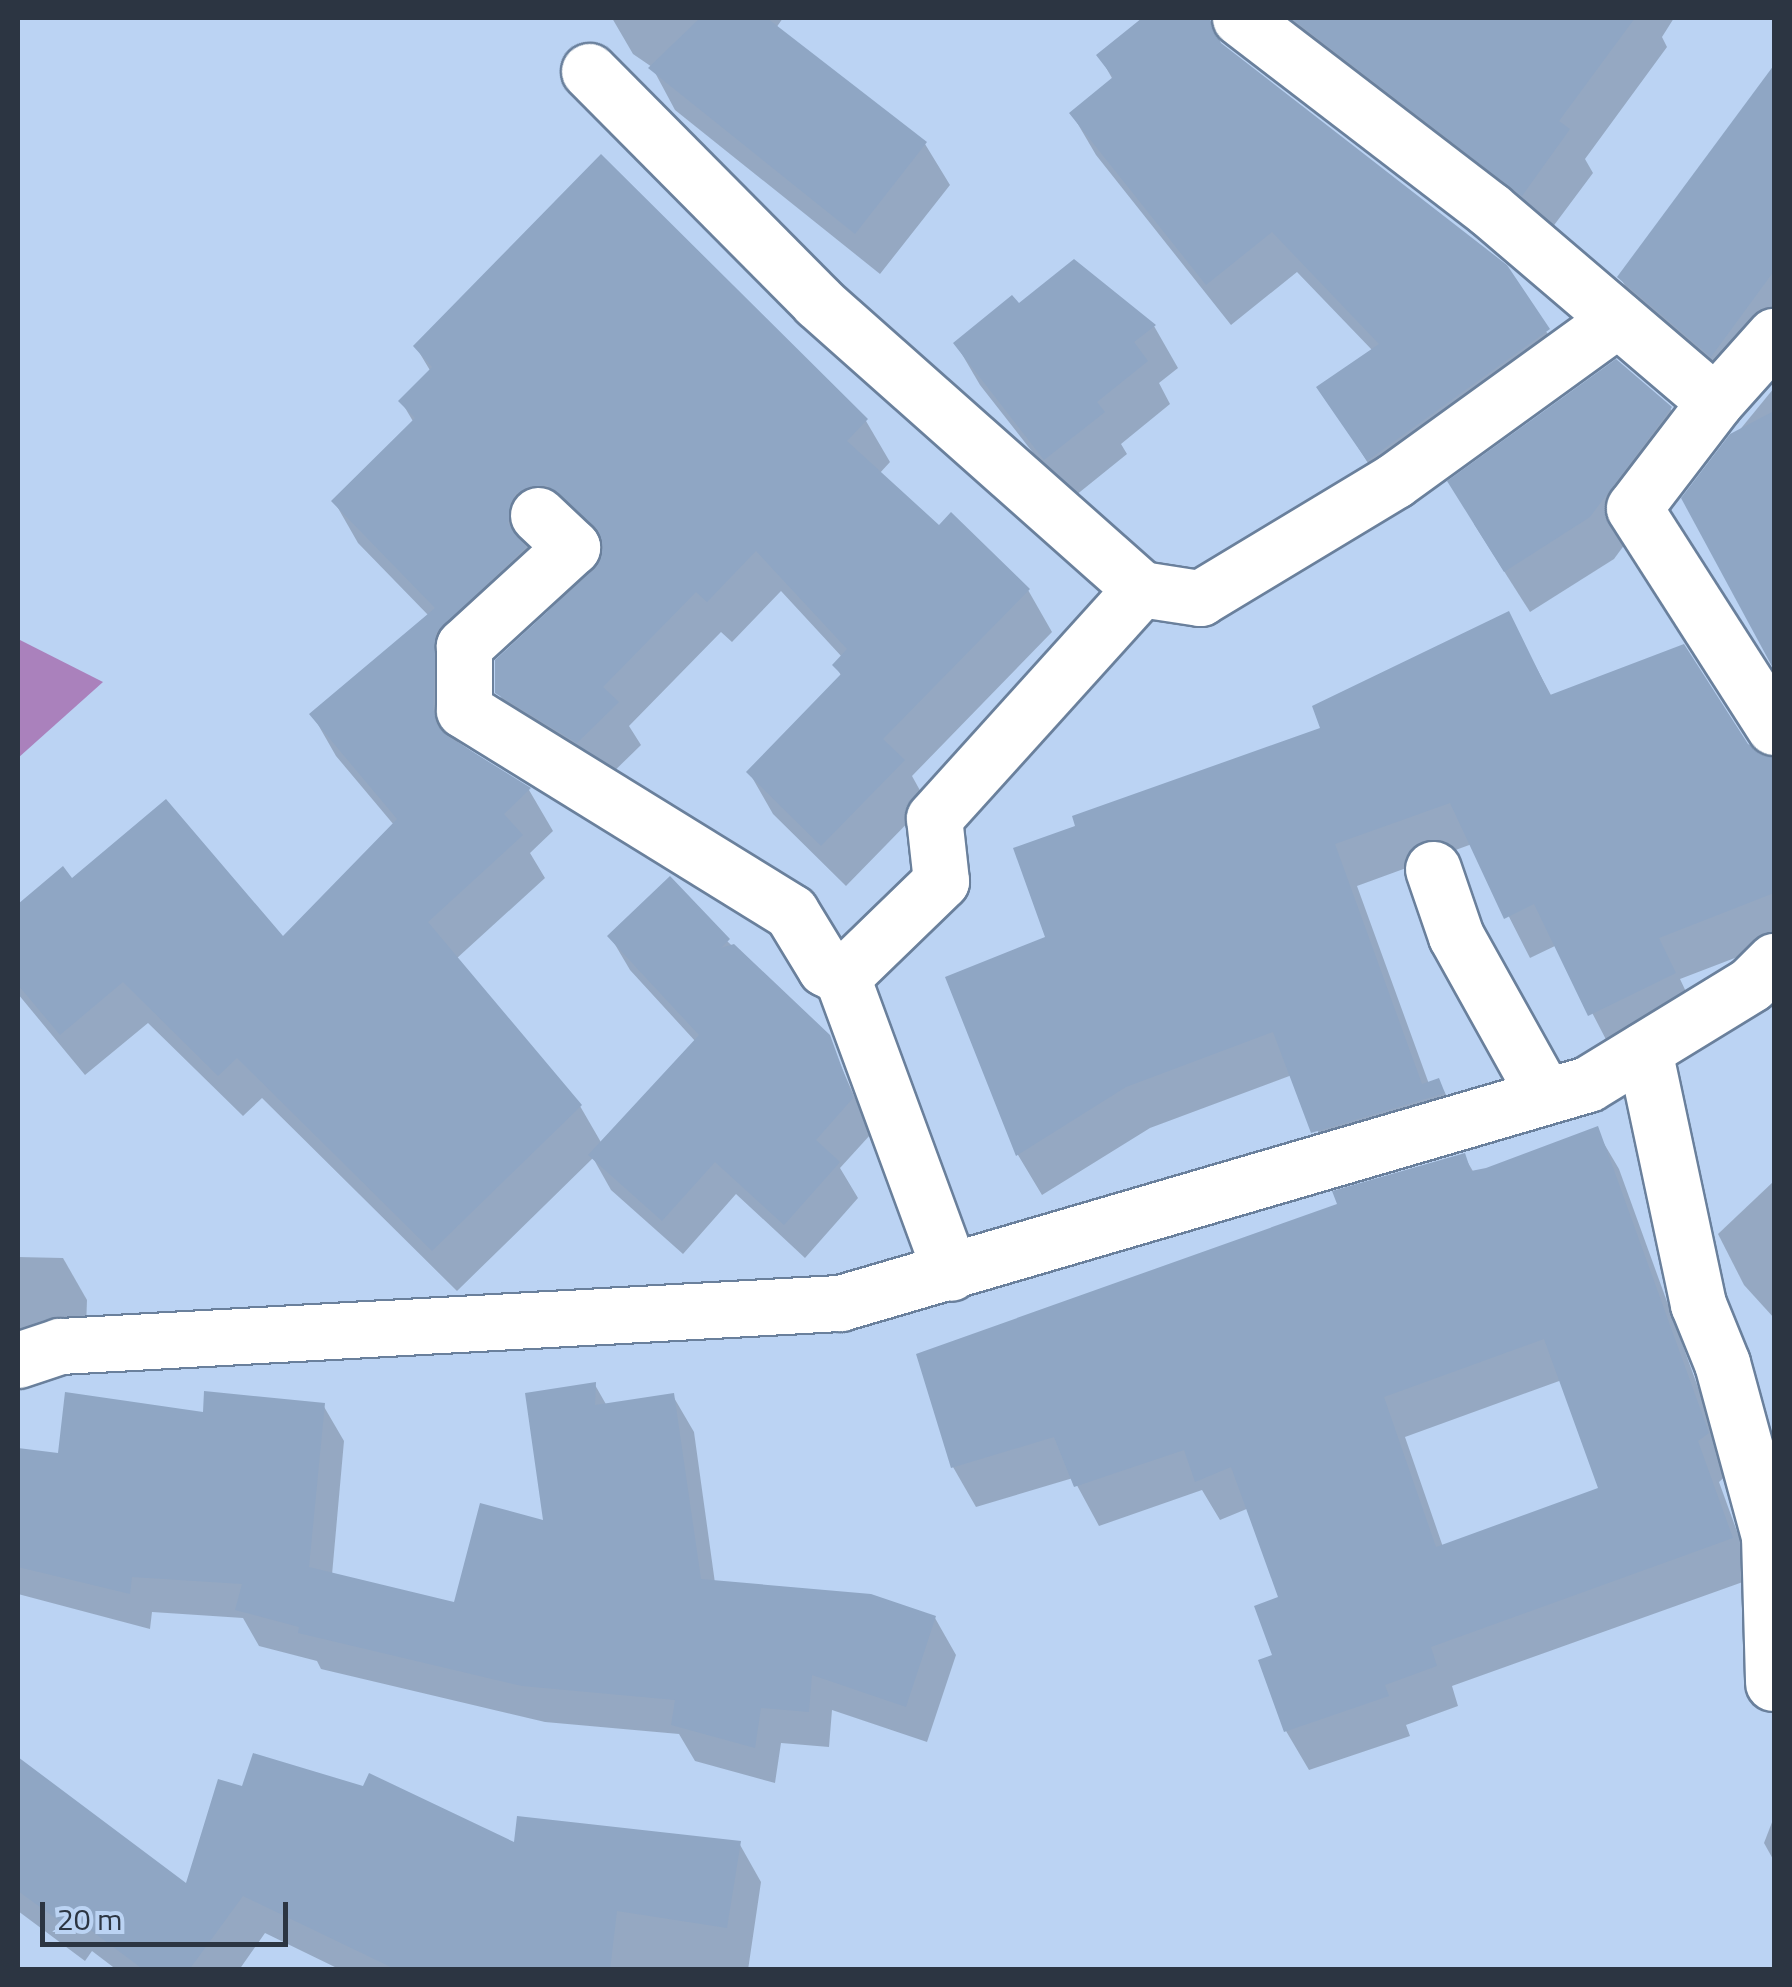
<!DOCTYPE html>
<style>
body{margin:0}
#map{position:relative;width:1792px;height:1987px;overflow:hidden;background:#bbd3f3;font-family:"Titillium Web",sans-serif}
div>[style]{position:absolute}
.forest>*{inset:0;background:#aa81bc}
.shadow>*{inset:0;background:#0003}
.building>*{inset:0;background:#8fa6c4}
.roads{filter:drop-shadow(2px 0 #6a809c) drop-shadow(-2px 0 #6a809c) drop-shadow(0 2px #6a809c) drop-shadow(0 -2px #6a809c)}
.street>*{height:55px;margin:-27.5px;padding:0 27.5px;transform-origin:27.5px;border-radius:27.5px;background:#fff}
span{translate:-50% -50%;white-space:nowrap;text-align:center;line-height:1.15;-webkit-text-stroke:8px #bbd3f3;paint-order:stroke}
.frame{position:absolute;inset:0;border:20px solid #2c3542;pointer-events:none}
.scale{position:absolute;left:40px;top:1902px;width:248px;height:45px;box-sizing:border-box;border:5px solid #2c3542;border-top:0;padding-left:12px;font-size:30px;line-height:35px;white-space:nowrap;color:#2c3542;-webkit-text-stroke:8px #bbd3f3;paint-order:stroke}
</style>
<div id="map">
<div class="forest">
<i style="clip-path:polygon(18px 639px,103px 682px,18px 758px)"></i>
</div>
<div class="shadow">
<i style="clip-path:polygon(612px 18px,783px 18px,776px 28px,925px 144px,950px 185px,880px 274px,675px 110px,652px 67px,633px 54px)"></i>
<i style="clip-path:polygon(1146px 18px,1169px 18px,1230px 94px,1505px 267px,1572px 372px,1392px 501px,1320px 387px,1373px 351px,1297px 272px,1231px 325px,1096px 155px,1072px 114px,1113px 80px,1099px 55px)"></i>
<i style="clip-path:polygon(1284px 18px,1674px 18px,1662px 37px,1667px 47px,1585px 159px,1593px 173px,1546px 236px)"></i>
<i style="clip-path:polygon(1774px 67px,1774px 319px,1724px 388px,1644px 319px,1620px 277px)"></i>
<i style="clip-path:polygon(1018px 307px,1154px 326px,1178px 368px,1159px 383px,1170px 404px,1121px 444px,1127px 454px,1070px 500px,980px 385px,956px 344px)"></i>
<i style="clip-path:polygon(416px 347px,866px 421px,890px 462px,879px 474px,940px 528px,1028px 590px,1052px 632px,912px 776px,927px 803px,846px 886px,773px 814px,749px 772px,842px 677px,835px 665px,842px 657px,781px 591px,732px 642px,721px 632px,629px 726px,641px 745px,602px 783px,522px 734px,498px 692px,498px 661px,605px 555px,586px 533px,455px 689px,458px 742px,529px 790px,553px 831px,530px 853px,545px 878px,456px 959px,580px 1106px,602px 1144px,696px 1042px,630px 970px,610px 936px,727px 941px,828px 1037px,871px 1134px,840px 1168px,858px 1198px,805px 1258px,736px 1194px,683px 1254px,611px 1190px,593px 1158px,457px 1291px,262px 1098px,243px 1116px,148px 1023px,85px 1075px,18px 994px,18px 908px,62px 870px,72px 882px,283px 939px,394px 825px,336px 756px,312px 714px,429px 616px,358px 543px,334px 501px,414px 423px,401px 401px,431px 372px)"></i>
<i style="clip-path:polygon(1774px 388px,1774px 669px,1684px 498px)"></i>
<i style="clip-path:polygon(1670px 408px,1694px 450px,1614px 559px,1530px 612px,1474px 524px)"></i>
<i style="clip-path:polygon(1508px 615px,1552px 697px,1747px 746px,1774px 761px,1774px 943px,1680px 979px,1697px 1015px,1614px 1055px,1557px 945px,1530px 958px,1472px 844px,1357px 886px,1429px 1084px,1438px 1081px,1462px 1122px,1337px 1172px,1292px 1075px,1150px 1128px,1042px 1195px,1018px 1155px,948px 978px,1048px 939px,1323px 730px)"></i>
<i style="clip-path:polygon(evenodd,1596px 1130px,1619px 1169px,1729px 1473px,1719px 1482px,1754px 1578px,1452px 1686px,1458px 1706px,1406px 1725px,1410px 1736px,1309px 1770px,1286px 1731px,1275px 1656px,1282px 1598px,1249px 1508px,1220px 1520px,1202px 1490px,1099px 1526px,1073px 1478px,976px 1507px,953px 1467px,1340px 1205px,1464px 1156px,1474px 1173px,1596px 1130px,1562px 1380px,1601px 1490px,1443px 1547px,1405px 1437px,1562px 1380px)"></i>
<i style="clip-path:polygon(1774px 1181px,1774px 1318px,1744px 1285px,1718px 1234px)"></i>
<i style="clip-path:polygon(18px 1257px,63px 1258px,87px 1300px,85px 1356px,18px 1356px)"></i>
<i style="clip-path:polygon(595px 1385px,607px 1406px,673px 1396px,694px 1432px,715px 1583px,935px 1618px,956px 1655px,927px 1742px,832px 1710px,829px 1747px,781px 1743px,775px 1783px,695px 1761px,679px 1734px,545px 1722px,321px 1669px,317px 1661px,259px 1646px,243px 1618px,152px 1612px,150px 1629px,18px 1594px,18px 1450px,60px 1456px,205px 1414px,323px 1405px,344px 1441px,332px 1575px,456px 1605px,546px 1523px)"></i>
<i style="clip-path:polygon(18px 1761px,187px 1887px,516px 1845px,739px 1843px,761px 1882px,748px 1970px,341px 1970px,265px 1933px,239px 1970px,117px 1970px,92px 1951px,85px 1961px,18px 1911px)"></i>
<i style="clip-path:polygon(1774px 1817px,1774px 1861px,1764px 1843px)"></i>
</div>
<div class="building">
<i style="clip-path:polygon(700px 18px,767px 18px,927px 142px,855px 234px,648px 68px)"></i>
<i style="clip-path:polygon(1142px 18px,1209px 18px,1221px 43px,1507px 265px,1550px 329px,1367px 461px,1316px 387px,1379px 344px,1272px 232px,1206px 285px,1069px 113px,1113px 77px,1096px 55px)"></i>
<i style="clip-path:polygon(1291px 18px,1635px 18px,1559px 121px,1570px 129px,1522px 196px)"></i>
<i style="clip-path:polygon(1774px 65px,1774px 271px,1711px 357px,1617px 277px)"></i>
<i style="clip-path:polygon(601px 154px,868px 419px,847px 441px,939px 525px,951px 512px,1030px 589px,883px 739px,905px 760px,821px 846px,746px 772px,841px 674px,832px 665px,847px 649px,756px 551px,707px 602px,696px 592px,603px 687px,619px 702px,577px 743px,495px 693px,495px 660px,593px 570px,602px 540px,546px 485px,515px 494px,508px 523px,526px 547px,436px 633px,433px 710px,447px 736px,531px 788px,504px 814px,523px 835px,428px 922px,582px 1105px,432px 1251px,237px 1058px,218px 1076px,123px 982px,60px 1035px,18px 985px,18px 904px,63px 866px,72px 878px,166px 799px,283px 936px,397px 819px,309px 714px,435px 608px,331px 501px,415px 418px,398px 401px,432px 367px,413px 346px)"></i>
<i style="clip-path:polygon(1074px 259px,1156px 325px,1134px 342px,1148px 361px,1097px 402px,1105px 412px,1044px 460px,953px 343px,1012px 295px,1019px 303px)"></i>
<i style="clip-path:polygon(1616px 359px,1672px 407px,1590px 517px,1504px 572px,1447px 481px)"></i>
<i style="clip-path:polygon(1774px 411px,1774px 670px,1681px 498px,1730px 434px)"></i>
<i style="clip-path:polygon(1509px 611px,1550px 695px,1684px 644px,1748px 744px,1774px 758px,1774px 893px,1659px 938px,1676px 973px,1588px 1016px,1534px 904px,1504px 919px,1450px 803px,1335px 844px,1422px 1084px,1439px 1078px,1445px 1093px,1311px 1133px,1273px 1032px,1126px 1087px,1016px 1156px,945px 977px,1045px 937px,1013px 848px,1075px 826px,1072px 816px,1320px 728px,1312px 706px)"></i>
<i style="clip-path:polygon(670px 876px,730px 939px,721px 948px,734px 944px,830px 1035px,853px 1098px,816px 1140px,840px 1162px,784px 1225px,715px 1162px,662px 1221px,588px 1155px,699px 1035px,607px 936px)"></i>
<i style="clip-path:polygon(evenodd,1598px 1126px,1709px 1433px,1698px 1441px,1733px 1538px,1431px 1647px,1437px 1666px,1385px 1685px,1389px 1696px,1284px 1732px,1258px 1660px,1272px 1655px,1254px 1606px,1278px 1597px,1231px 1467px,1195px 1482px,1184px 1450px,1074px 1487px,1054px 1437px,951px 1468px,916px 1354px,1337px 1204px,1332px 1191px,1465px 1153px,1471px 1171px,1486px 1168px,1598px 1126px,1544px 1339px,1598px 1488px,1436px 1547px,1384px 1397px,1544px 1339px)"></i>
<i style="clip-path:polygon(596px 1382px,595px 1405px,674px 1393px,701px 1579px,871px 1594px,936px 1616px,906px 1707px,812px 1675px,809px 1712px,761px 1708px,755px 1748px,671px 1725px,675px 1700px,522px 1686px,298px 1633px,299px 1627px,235px 1610px,242px 1584px,132px 1577px,130px 1594px,18px 1567px,18px 1448px,58px 1453px,65px 1392px,203px 1412px,204px 1391px,325px 1403px,309px 1567px,454px 1602px,480px 1503px,543px 1520px,525px 1393px)"></i>
<i style="clip-path:polygon(253px 1753px,363px 1786px,369px 1773px,514px 1842px,517px 1816px,741px 1841px,727px 1928px,617px 1911px,610px 1970px,397px 1970px,243px 1896px,189px 1970px,144px 1970px,69px 1914px,62px 1923px,18px 1891px,18px 1757px,186px 1883px,218px 1779px,242px 1786px)"></i>
</div>
<div class="roads">
<div class="street">
<i style="left:1240px;top:18px;width:314px;rotate:37.5deg"></i>
<i style="left:1489px;top:209px;width:297px;rotate:40.5deg"></i>
<i style="left:1715px;top:402px;width:89px;rotate:-48.2deg"></i>
<i style="left:589px;top:71px;width:325px;rotate:45.2deg"></i>
<i style="left:818px;top:302px;width:432px;rotate:41.6deg"></i>
<i style="left:1141px;top:589px;width:60px;rotate:8.7deg"></i>
<i style="left:1200px;top:598px;width:227px;rotate:-31.1deg"></i>
<i style="left:1394px;top:481px;width:276px;rotate:-35.9deg"></i>
<i style="left:1715px;top:402px;width:133px;rotate:127.4deg"></i>
<i style="left:1634px;top:508px;width:260px;rotate:57.4deg"></i>
<i style="left:538px;top:515px;width:47px;rotate:43.3deg"></i>
<i style="left:572px;top:547px;width:147px;rotate:137.5deg"></i>
<i style="left:464px;top:646px;width:64px;rotate:90deg"></i>
<i style="left:464px;top:710px;width:384px;rotate:31.7deg"></i>
<i style="left:791px;top:912px;width:66px;rotate:58.7deg"></i>
<i style="left:825px;top:968px;width:19px;rotate:28deg"></i>
<i style="left:842px;top:977px;width:315px;rotate:69.8deg"></i>
<i style="left:1433px;top:869px;width:71px;rotate:71.1deg"></i>
<i style="left:1456px;top:936px;width:183px;rotate:60.9deg"></i>
<i style="left:842px;top:977px;width:138px;rotate:-44.1deg"></i>
<i style="left:941px;top:881px;width:63px;rotate:-96.3deg"></i>
<i style="left:934px;top:818px;width:309px;rotate:-47.9deg"></i>
<i style="left:1644px;top:1050px;width:260px;rotate:78deg"></i>
<i style="left:1698px;top:1304px;width:64px;rotate:67.9deg"></i>
<i style="left:1722px;top:1363px;width:179px;rotate:74.8deg"></i>
<i style="left:1769px;top:1536px;width:147px;rotate:88.4deg"></i>
<i style="left:18px;top:1360px;width:44px;rotate:-18.4deg"></i>
<i style="left:60px;top:1346px;width:781px;rotate:-3.16deg"></i>
<i style="left:840px;top:1303px;width:779px;rotate:-16.32deg"></i>
<i style="left:1588px;top:1084px;width:191px;rotate:-31.5deg"></i>
<i style="left:1751px;top:984px;width:33px;rotate:-45deg"></i>
</div>
</div>
<div class="frame"></div>
<div class="scale">20 m</div>
</div>
